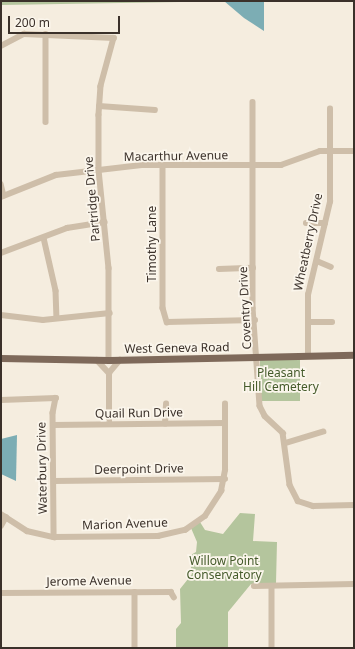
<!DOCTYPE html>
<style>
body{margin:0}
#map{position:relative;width:355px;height:649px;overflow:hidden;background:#f5eddf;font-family:"Noto Sans",sans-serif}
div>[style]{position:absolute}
.green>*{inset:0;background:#b4c59d;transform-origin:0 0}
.water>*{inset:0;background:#7cadb4}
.minor>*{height:5.5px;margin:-2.75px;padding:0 2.75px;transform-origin:2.75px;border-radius:2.75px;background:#cebea9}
.major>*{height:7px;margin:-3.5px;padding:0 3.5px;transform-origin:3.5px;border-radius:3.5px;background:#7e695a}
span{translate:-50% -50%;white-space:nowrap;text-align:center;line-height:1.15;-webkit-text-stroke:3.5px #fbf6ec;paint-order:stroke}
.street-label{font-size:12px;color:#3b312a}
.park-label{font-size:12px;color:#455b2b}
.frame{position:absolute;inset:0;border:2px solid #3b312a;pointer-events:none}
.scale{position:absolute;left:8px;top:16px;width:112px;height:18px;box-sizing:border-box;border:2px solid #3b312a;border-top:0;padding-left:5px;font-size:12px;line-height:14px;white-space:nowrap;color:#3b312a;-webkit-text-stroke:3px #fbf6ec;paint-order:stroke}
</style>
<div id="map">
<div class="green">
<i style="clip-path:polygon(1px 1px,181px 1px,181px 2px,1px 5px)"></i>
<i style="left:260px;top:359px;width:40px;height:42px"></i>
<i style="clip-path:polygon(240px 513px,255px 514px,253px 541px,277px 542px,276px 583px,251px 584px,228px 612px,228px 648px,176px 648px,176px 629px,181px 623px,180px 589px,192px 574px,189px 556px,196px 552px,197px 542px,191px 528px,200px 522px,205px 530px,223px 534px)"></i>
</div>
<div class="water">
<i style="clip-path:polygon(224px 1px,264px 1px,264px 31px,244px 18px)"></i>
<i style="clip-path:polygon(17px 435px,16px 481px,1px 474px,1px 439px)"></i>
</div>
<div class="minor">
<i style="left:46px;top:34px;width:88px;rotate:90deg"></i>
<i style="left:1px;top:46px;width:26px;rotate:-28deg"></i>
<i style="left:24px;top:34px;width:90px;rotate:2.5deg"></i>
<i style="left:114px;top:38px;width:50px;rotate:105.2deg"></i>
<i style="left:101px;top:86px;width:29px;rotate:94deg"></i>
<i style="left:99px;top:115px;width:55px;rotate:90deg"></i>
<i style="left:99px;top:170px;width:99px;rotate:84.2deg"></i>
<i style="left:109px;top:268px;width:92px;rotate:90deg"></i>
<i style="left:253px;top:102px;width:206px;rotate:90deg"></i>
<i style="left:253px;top:308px;width:98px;rotate:85.9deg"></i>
<i style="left:260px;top:406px;width:11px;rotate:63deg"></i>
<i style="left:265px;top:416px;width:25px;rotate:43deg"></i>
<i style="left:283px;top:433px;width:52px;rotate:82.3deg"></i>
<i style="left:290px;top:485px;width:18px;rotate:63deg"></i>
<i style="left:298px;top:501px;width:16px;rotate:18deg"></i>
<i style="left:313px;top:506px;width:41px;rotate:-1.4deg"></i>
<i style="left:99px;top:106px;width:56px;rotate:4.1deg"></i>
<i style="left:163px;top:166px;width:142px;rotate:90deg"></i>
<i style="left:163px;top:308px;width:15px;rotate:74deg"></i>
<i style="left:167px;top:322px;width:88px;rotate:-1.3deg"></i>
<i style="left:1px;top:184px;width:12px;rotate:76deg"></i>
<i style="left:1px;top:197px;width:59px;rotate:-21.8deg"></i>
<i style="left:56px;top:175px;width:86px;rotate:-6.7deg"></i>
<i style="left:141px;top:165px;width:140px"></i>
<i style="left:281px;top:165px;width:41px;rotate:-19.7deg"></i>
<i style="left:320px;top:151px;width:34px"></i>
<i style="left:306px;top:223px;width:19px"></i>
<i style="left:44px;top:238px;width:54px;rotate:77.2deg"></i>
<i style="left:56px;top:291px;width:27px;rotate:88deg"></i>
<i style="left:1px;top:253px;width:71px;rotate:-20.7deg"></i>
<i style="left:67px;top:228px;width:38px;rotate:-9deg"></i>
<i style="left:317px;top:261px;width:15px;rotate:23deg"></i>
<i style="left:219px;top:269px;width:34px;rotate:-2deg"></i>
<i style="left:1px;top:315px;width:42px;rotate:6.8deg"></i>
<i style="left:43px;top:320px;width:67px;rotate:-6deg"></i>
<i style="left:308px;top:322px;width:24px"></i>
<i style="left:308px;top:356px;width:61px;rotate:-90deg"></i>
<i style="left:308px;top:295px;width:96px;rotate:-76.7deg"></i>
<i style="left:330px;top:202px;width:93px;rotate:-90deg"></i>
<i style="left:97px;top:360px;width:18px;rotate:47deg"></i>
<i style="left:1px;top:400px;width:55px;rotate:-2.1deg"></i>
<i style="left:56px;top:398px;width:15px;rotate:101deg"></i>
<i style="left:53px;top:413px;width:124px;rotate:89.5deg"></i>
<i style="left:109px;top:424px;width:51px;rotate:-90deg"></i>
<i style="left:109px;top:373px;width:17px;rotate:-50deg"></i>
<i style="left:165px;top:424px;width:20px;rotate:-87deg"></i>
<i style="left:53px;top:425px;width:172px;rotate:-0.7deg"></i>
<i style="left:286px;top:443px;width:39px;rotate:-17deg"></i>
<i style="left:54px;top:481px;width:171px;rotate:-0.7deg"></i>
<i style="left:1px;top:514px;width:31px;rotate:33deg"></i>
<i style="left:27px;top:531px;width:28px;rotate:13deg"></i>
<i style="left:54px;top:537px;width:104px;rotate:-0.6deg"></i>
<i style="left:158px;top:536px;width:28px;rotate:-13deg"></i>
<i style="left:185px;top:530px;width:24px;rotate:-35deg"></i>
<i style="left:205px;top:516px;width:30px;rotate:-57deg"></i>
<i style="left:221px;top:491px;width:21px;rotate:-79deg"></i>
<i style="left:225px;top:470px;width:66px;rotate:-90deg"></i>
<i style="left:1px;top:526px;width:10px;rotate:-61deg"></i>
<i style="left:254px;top:586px;width:100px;rotate:-1.1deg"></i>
<i style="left:272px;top:586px;width:62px;rotate:90deg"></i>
<i style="left:135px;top:592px;width:56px;rotate:90deg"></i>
<i style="left:1px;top:593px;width:170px;rotate:-0.3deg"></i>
<i style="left:171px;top:592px;width:6px;rotate:59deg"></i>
</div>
<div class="major">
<i style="left:1px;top:358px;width:108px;rotate:1.1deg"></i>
<i style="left:109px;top:360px;width:245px;rotate:-1.2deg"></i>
</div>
<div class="street-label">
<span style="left:176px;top:156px;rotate:-1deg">Macarthur Avenue</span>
<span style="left:92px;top:199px;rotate:-95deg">Partridge Drive</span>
<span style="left:308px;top:242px;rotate:-78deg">Wheatberry Drive</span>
<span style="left:152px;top:244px;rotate:-90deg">Timothy Lane</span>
<span style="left:245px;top:308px;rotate:-93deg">Coventry Drive</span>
<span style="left:177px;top:348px;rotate:-1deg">West Geneva Road</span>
<span style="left:139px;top:413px;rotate:-1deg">Quail Run Drive</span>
<span style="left:42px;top:468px;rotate:-91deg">Waterbury Drive</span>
<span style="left:139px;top:469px;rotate:-1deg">Deerpoint Drive</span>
<span style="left:125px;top:524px;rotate:-2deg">Marion Avenue</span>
<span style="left:89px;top:581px;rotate:-1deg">Jerome Avenue</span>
</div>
<div class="park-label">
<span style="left:281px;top:380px">Pleasant<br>Hill Cemetery</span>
<span style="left:224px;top:568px">Willow Point<br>Conservatory</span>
</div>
<div class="frame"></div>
<div class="scale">200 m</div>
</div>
